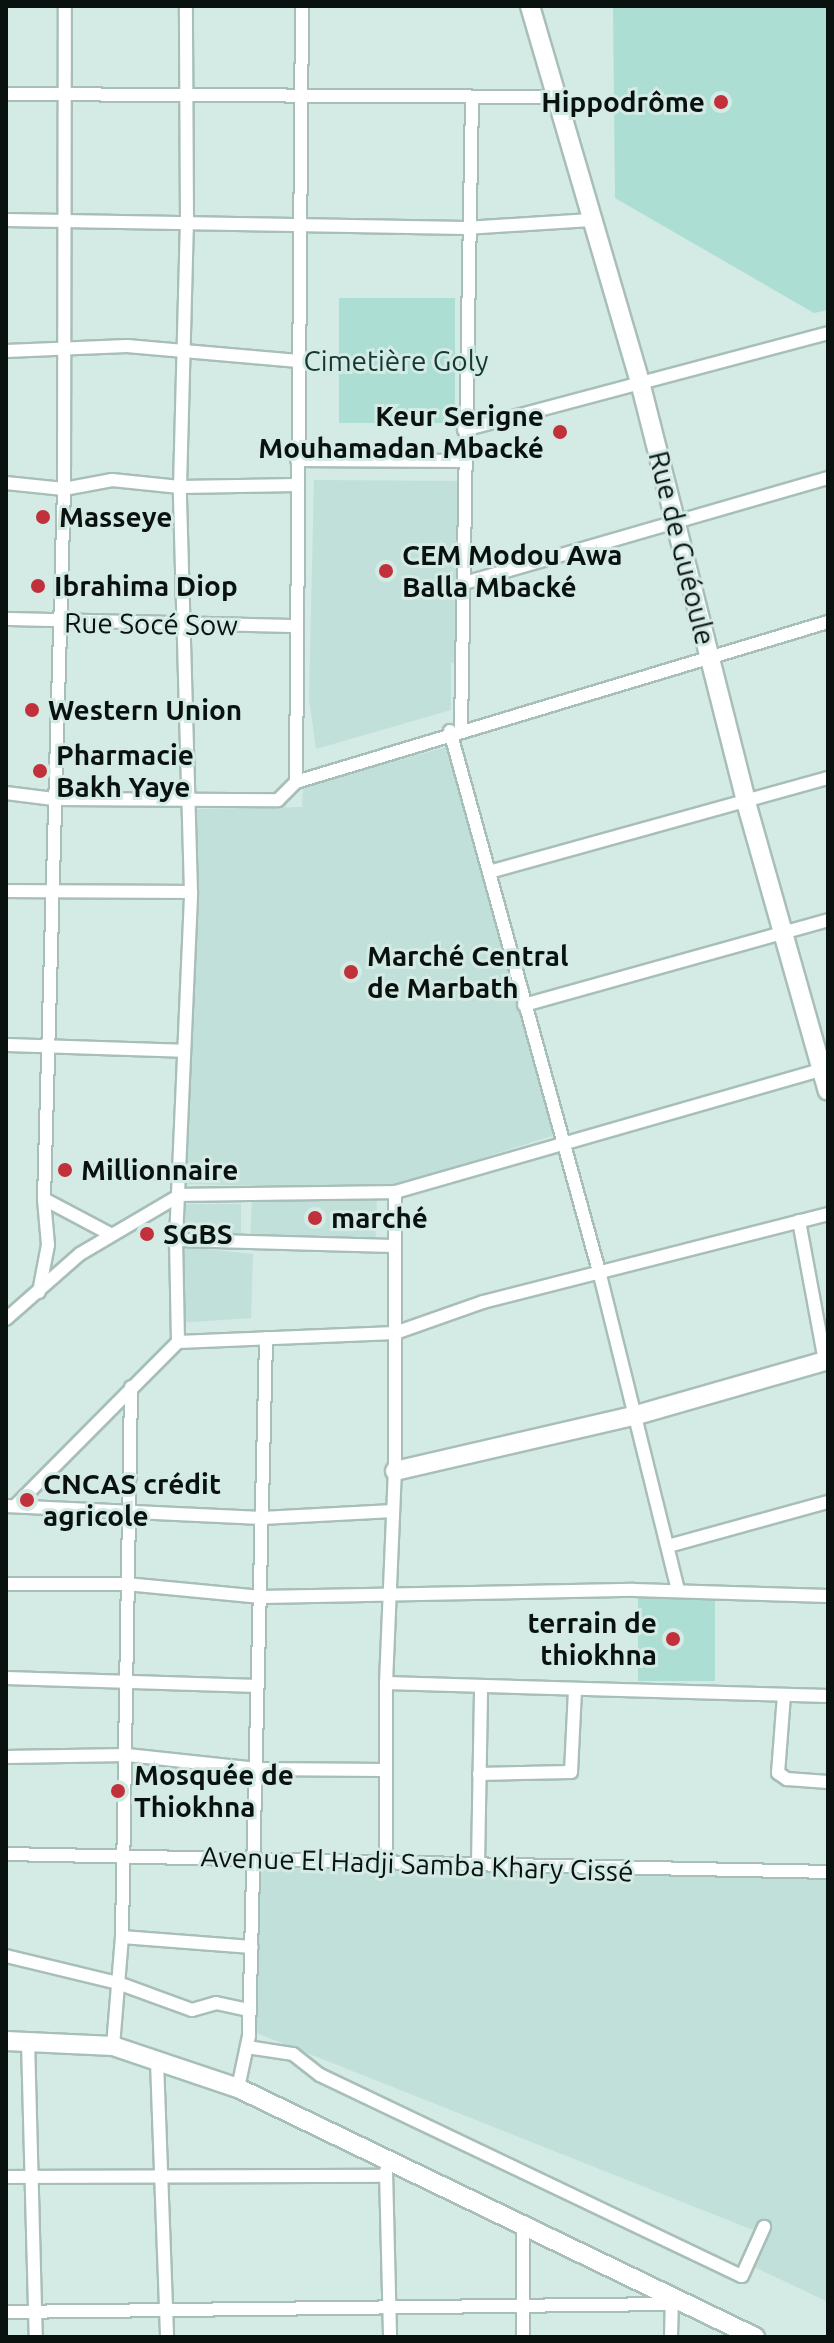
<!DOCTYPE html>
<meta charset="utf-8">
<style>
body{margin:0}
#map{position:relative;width:834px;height:2343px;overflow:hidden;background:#d4eae4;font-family:Ubuntu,sans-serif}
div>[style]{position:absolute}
.built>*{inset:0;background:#c1e0d9;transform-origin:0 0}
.green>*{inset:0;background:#acded3;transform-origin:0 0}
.roads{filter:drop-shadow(2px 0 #a8beb9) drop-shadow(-2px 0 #a8beb9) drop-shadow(0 2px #a8beb9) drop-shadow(0 -2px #a8beb9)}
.street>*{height:12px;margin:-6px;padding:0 6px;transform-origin:6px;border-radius:6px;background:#fff}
.secondary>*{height:18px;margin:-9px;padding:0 9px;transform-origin:9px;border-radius:9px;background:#fff}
.dots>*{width:22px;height:22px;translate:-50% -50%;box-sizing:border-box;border:4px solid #d4eae4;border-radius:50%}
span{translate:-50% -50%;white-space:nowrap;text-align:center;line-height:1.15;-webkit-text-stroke:6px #d4eae4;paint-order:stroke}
.poi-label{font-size:28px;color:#0a1210;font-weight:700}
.right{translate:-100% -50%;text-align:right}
.left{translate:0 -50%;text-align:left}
.park-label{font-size:28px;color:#143932}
.street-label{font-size:28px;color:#0a1210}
.frame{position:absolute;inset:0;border:8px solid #0a1210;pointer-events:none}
</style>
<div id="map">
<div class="built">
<i style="clip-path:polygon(314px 480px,460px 481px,460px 662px,451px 663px,451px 710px,316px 749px,309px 699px)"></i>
<i style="clip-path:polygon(453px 745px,555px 1135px,383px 1189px,186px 1184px,193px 809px,302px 807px,303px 787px)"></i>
<i style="left:252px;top:1194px;width:125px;height:44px;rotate:2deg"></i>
<i style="left:181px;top:1204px;width:60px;height:35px"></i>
<i style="clip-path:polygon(167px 1245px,253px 1254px,251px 1318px,177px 1323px)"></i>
<i style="clip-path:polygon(257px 1852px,828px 1871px,828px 2302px,752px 2266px,753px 2230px,254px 2032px)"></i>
</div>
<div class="green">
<i style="clip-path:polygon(613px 6px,828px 6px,828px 310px,814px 313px,615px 198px)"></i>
<i style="left:339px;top:298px;width:116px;height:125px"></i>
<i style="left:638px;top:1596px;width:77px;height:85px"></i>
</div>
<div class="roads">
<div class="street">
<i style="left:6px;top:94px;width:551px;rotate:0.31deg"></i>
<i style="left:6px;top:220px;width:460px;rotate:1deg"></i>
<i style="left:466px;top:228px;width:125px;rotate:-3.7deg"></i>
<i style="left:6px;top:351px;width:121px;rotate:-2.4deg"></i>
<i style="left:127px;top:346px;width:172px;rotate:5deg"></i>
<i style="left:464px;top:430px;width:377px;rotate:-14.9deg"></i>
<i style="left:297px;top:460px;width:166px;rotate:0.3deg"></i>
<i style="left:6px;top:483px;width:58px;rotate:5.9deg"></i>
<i style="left:64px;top:489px;width:49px;rotate:-10.6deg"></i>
<i style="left:112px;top:480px;width:68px;rotate:5.9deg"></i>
<i style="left:180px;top:487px;width:117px;rotate:-1deg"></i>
<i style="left:464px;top:583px;width:379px;rotate:-16.1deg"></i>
<i style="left:6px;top:619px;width:289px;rotate:1.4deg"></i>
<i style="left:461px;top:728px;width:629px;rotate:-89deg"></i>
<i style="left:450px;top:731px;width:564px;rotate:74.58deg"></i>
<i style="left:600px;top:1275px;width:325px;rotate:76.1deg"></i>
<i style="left:296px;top:782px;width:556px;rotate:-16.74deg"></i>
<i style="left:6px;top:793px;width:48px;rotate:7.1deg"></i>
<i style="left:54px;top:799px;width:224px;rotate:0.3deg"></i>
<i style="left:278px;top:800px;width:25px;rotate:-45deg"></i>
<i style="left:296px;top:782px;width:776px;rotate:-89.56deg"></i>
<i style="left:489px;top:872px;width:352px;rotate:-15.5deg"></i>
<i style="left:6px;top:891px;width:185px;rotate:0.3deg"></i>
<i style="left:524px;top:1005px;width:316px;rotate:-15.6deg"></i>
<i style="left:6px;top:1045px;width:178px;rotate:1.9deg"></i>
<i style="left:100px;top:1170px;width:80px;rotate:2.9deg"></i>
<i style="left:44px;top:1199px;width:75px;rotate:27.9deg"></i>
<i style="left:799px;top:1221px;width:142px;rotate:79.5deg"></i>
<i style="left:176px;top:1240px;width:219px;rotate:1.6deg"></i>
<i style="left:39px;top:1292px;width:48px;rotate:-79.2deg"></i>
<i style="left:48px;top:1245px;width:46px;rotate:-95deg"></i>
<i style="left:44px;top:1199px;width:710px;rotate:-88.39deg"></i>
<i style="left:64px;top:489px;width:483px;rotate:-89.9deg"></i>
<i style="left:6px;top:1319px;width:98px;rotate:-41.3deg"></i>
<i style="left:80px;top:1254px;width:116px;rotate:-30.5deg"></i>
<i style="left:180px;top:1195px;width:215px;rotate:-0.8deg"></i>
<i style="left:395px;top:1192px;width:450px;rotate:-16deg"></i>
<i style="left:178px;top:1342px;width:102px;rotate:-91.1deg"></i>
<i style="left:176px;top:1240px;width:348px;rotate:-87.5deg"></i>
<i style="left:191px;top:892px;width:405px;rotate:-91.6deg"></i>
<i style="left:180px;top:487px;width:267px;rotate:-88.5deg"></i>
<i style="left:187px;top:220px;width:214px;rotate:-90.3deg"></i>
<i style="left:17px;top:1504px;width:228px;rotate:-45.2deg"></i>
<i style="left:178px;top:1342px;width:217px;rotate:-2.4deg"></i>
<i style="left:395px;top:1333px;width:93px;rotate:-19.4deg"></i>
<i style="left:483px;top:1302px;width:356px;rotate:-14.3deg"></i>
<i style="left:6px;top:1506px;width:256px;rotate:2.7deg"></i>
<i style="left:262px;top:1518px;width:131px;rotate:-3.1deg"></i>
<i style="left:668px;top:1546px;width:166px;rotate:-15.4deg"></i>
<i style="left:6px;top:1584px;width:120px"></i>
<i style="left:126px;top:1584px;width:136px;rotate:5.5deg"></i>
<i style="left:261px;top:1597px;width:373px;rotate:-1.1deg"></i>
<i style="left:634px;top:1590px;width:194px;rotate:1.8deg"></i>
<i style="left:6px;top:1678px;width:252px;rotate:1.8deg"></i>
<i style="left:386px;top:1683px;width:442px;rotate:1.7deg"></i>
<i style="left:784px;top:1695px;width:78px;rotate:94.4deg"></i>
<i style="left:778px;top:1773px;width:11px;rotate:34deg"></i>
<i style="left:787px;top:1779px;width:41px;rotate:4.2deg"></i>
<i style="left:6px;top:1757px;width:121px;rotate:-0.9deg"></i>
<i style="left:127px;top:1755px;width:131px;rotate:6.1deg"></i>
<i style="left:257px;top:1769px;width:128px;rotate:0.4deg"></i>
<i style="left:479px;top:1774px;width:92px;rotate:-1.2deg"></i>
<i style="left:571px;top:1772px;width:82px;rotate:-87.2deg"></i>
<i style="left:6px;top:1854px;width:822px;rotate:1.25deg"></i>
<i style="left:386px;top:1864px;width:181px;rotate:-90deg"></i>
<i style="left:386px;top:1683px;width:212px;rotate:-87.6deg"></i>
<i style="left:395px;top:1471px;width:279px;rotate:-90deg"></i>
<i style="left:478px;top:1865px;width:179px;rotate:-89deg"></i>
<i style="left:122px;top:1937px;width:130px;rotate:4.4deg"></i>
<i style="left:6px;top:1956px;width:115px;rotate:13.6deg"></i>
<i style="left:118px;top:1983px;width:79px;rotate:20deg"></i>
<i style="left:192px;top:2010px;width:25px;rotate:-16deg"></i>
<i style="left:216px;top:2003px;width:35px;rotate:12deg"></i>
<i style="left:28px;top:2041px;width:296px;rotate:88.5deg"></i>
<i style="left:113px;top:2046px;width:109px;rotate:-85.3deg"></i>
<i style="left:122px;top:1937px;width:550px;rotate:-89.06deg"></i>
<i style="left:247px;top:2047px;width:47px;rotate:8.7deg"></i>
<i style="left:293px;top:2054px;width:34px;rotate:38deg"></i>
<i style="left:320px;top:2075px;width:467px;rotate:25.5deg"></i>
<i style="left:742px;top:2276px;width:54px;rotate:-65.8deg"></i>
<i style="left:157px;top:2062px;width:275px;rotate:87.9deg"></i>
<i style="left:238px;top:2088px;width:53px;rotate:-78.1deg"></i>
<i style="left:249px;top:2036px;width:698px;rotate:-88.6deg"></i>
<i style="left:386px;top:2171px;width:166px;rotate:88.6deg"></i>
<i style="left:6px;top:2177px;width:380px;rotate:-0.2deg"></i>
<i style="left:6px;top:2312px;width:664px;rotate:-0.69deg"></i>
<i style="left:523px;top:2337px;width:109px;rotate:-90deg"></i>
<i style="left:671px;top:2337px;width:40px;rotate:-88.6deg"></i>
</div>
<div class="secondary">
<i style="left:530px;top:6px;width:392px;rotate:73.7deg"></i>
<i style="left:640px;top:382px;width:433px;rotate:75.8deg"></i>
<i style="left:746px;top:802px;width:300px;rotate:74.2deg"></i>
<i style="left:395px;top:1471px;width:244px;rotate:-13deg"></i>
<i style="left:633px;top:1416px;width:203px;rotate:-16deg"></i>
<i style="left:6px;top:2041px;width:107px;rotate:2.7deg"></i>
<i style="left:113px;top:2046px;width:132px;rotate:18.6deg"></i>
<i style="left:238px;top:2088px;width:574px;rotate:25.72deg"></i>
</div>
</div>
<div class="dots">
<i style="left:721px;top:102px;background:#c1313c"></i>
<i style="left:560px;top:432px;background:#c1313c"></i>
<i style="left:43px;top:517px;background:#c1313c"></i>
<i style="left:386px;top:571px;background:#c1313c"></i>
<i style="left:38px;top:586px;background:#c1313c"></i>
<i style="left:32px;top:710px;background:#c1313c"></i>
<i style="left:40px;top:771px;background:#c1313c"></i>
<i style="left:351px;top:972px;background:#c1313c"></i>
<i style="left:65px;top:1170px;background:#c1313c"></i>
<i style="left:315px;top:1218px;background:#c1313c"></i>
<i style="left:147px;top:1234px;background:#c1313c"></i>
<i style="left:27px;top:1500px;background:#c1313c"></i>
<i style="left:673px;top:1639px;background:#c1313c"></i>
<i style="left:118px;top:1791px;background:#c1313c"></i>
</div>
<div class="poi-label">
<span class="right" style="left:705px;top:102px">Hippodrôme</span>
<span class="right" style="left:544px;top:432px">Keur Serigne<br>Mouhamadan Mbacké</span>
<span class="left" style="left:59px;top:517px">Masseye</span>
<span class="left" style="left:402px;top:571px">CEM Modou Awa<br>Balla Mbacké</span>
<span class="left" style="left:54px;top:586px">Ibrahima Diop</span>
<span class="left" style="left:48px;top:710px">Western Union</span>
<span class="left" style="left:56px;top:771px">Pharmacie<br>Bakh Yaye</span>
<span class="left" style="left:367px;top:972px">Marché Central<br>de Marbath</span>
<span class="left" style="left:81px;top:1170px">Millionnaire</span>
<span class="left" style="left:331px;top:1218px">marché</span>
<span class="left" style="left:163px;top:1234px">SGBS</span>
<span class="left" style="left:43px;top:1500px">CNCAS crédit<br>agricole</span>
<span class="right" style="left:657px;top:1639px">terrain de<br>thiokhna</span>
<span class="left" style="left:134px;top:1791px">Mosquée de<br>Thiokhna</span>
</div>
<div class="park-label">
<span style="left:396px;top:361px">Cimetière Goly</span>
</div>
<div class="street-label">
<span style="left:682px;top:548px;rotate:76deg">Rue de Guéoule</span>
<span style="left:151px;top:624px;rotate:1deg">Rue Socé Sow</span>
<span style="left:417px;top:1864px;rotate:2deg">Avenue El Hadji Samba Khary Cissé</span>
</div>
<div class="frame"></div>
</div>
